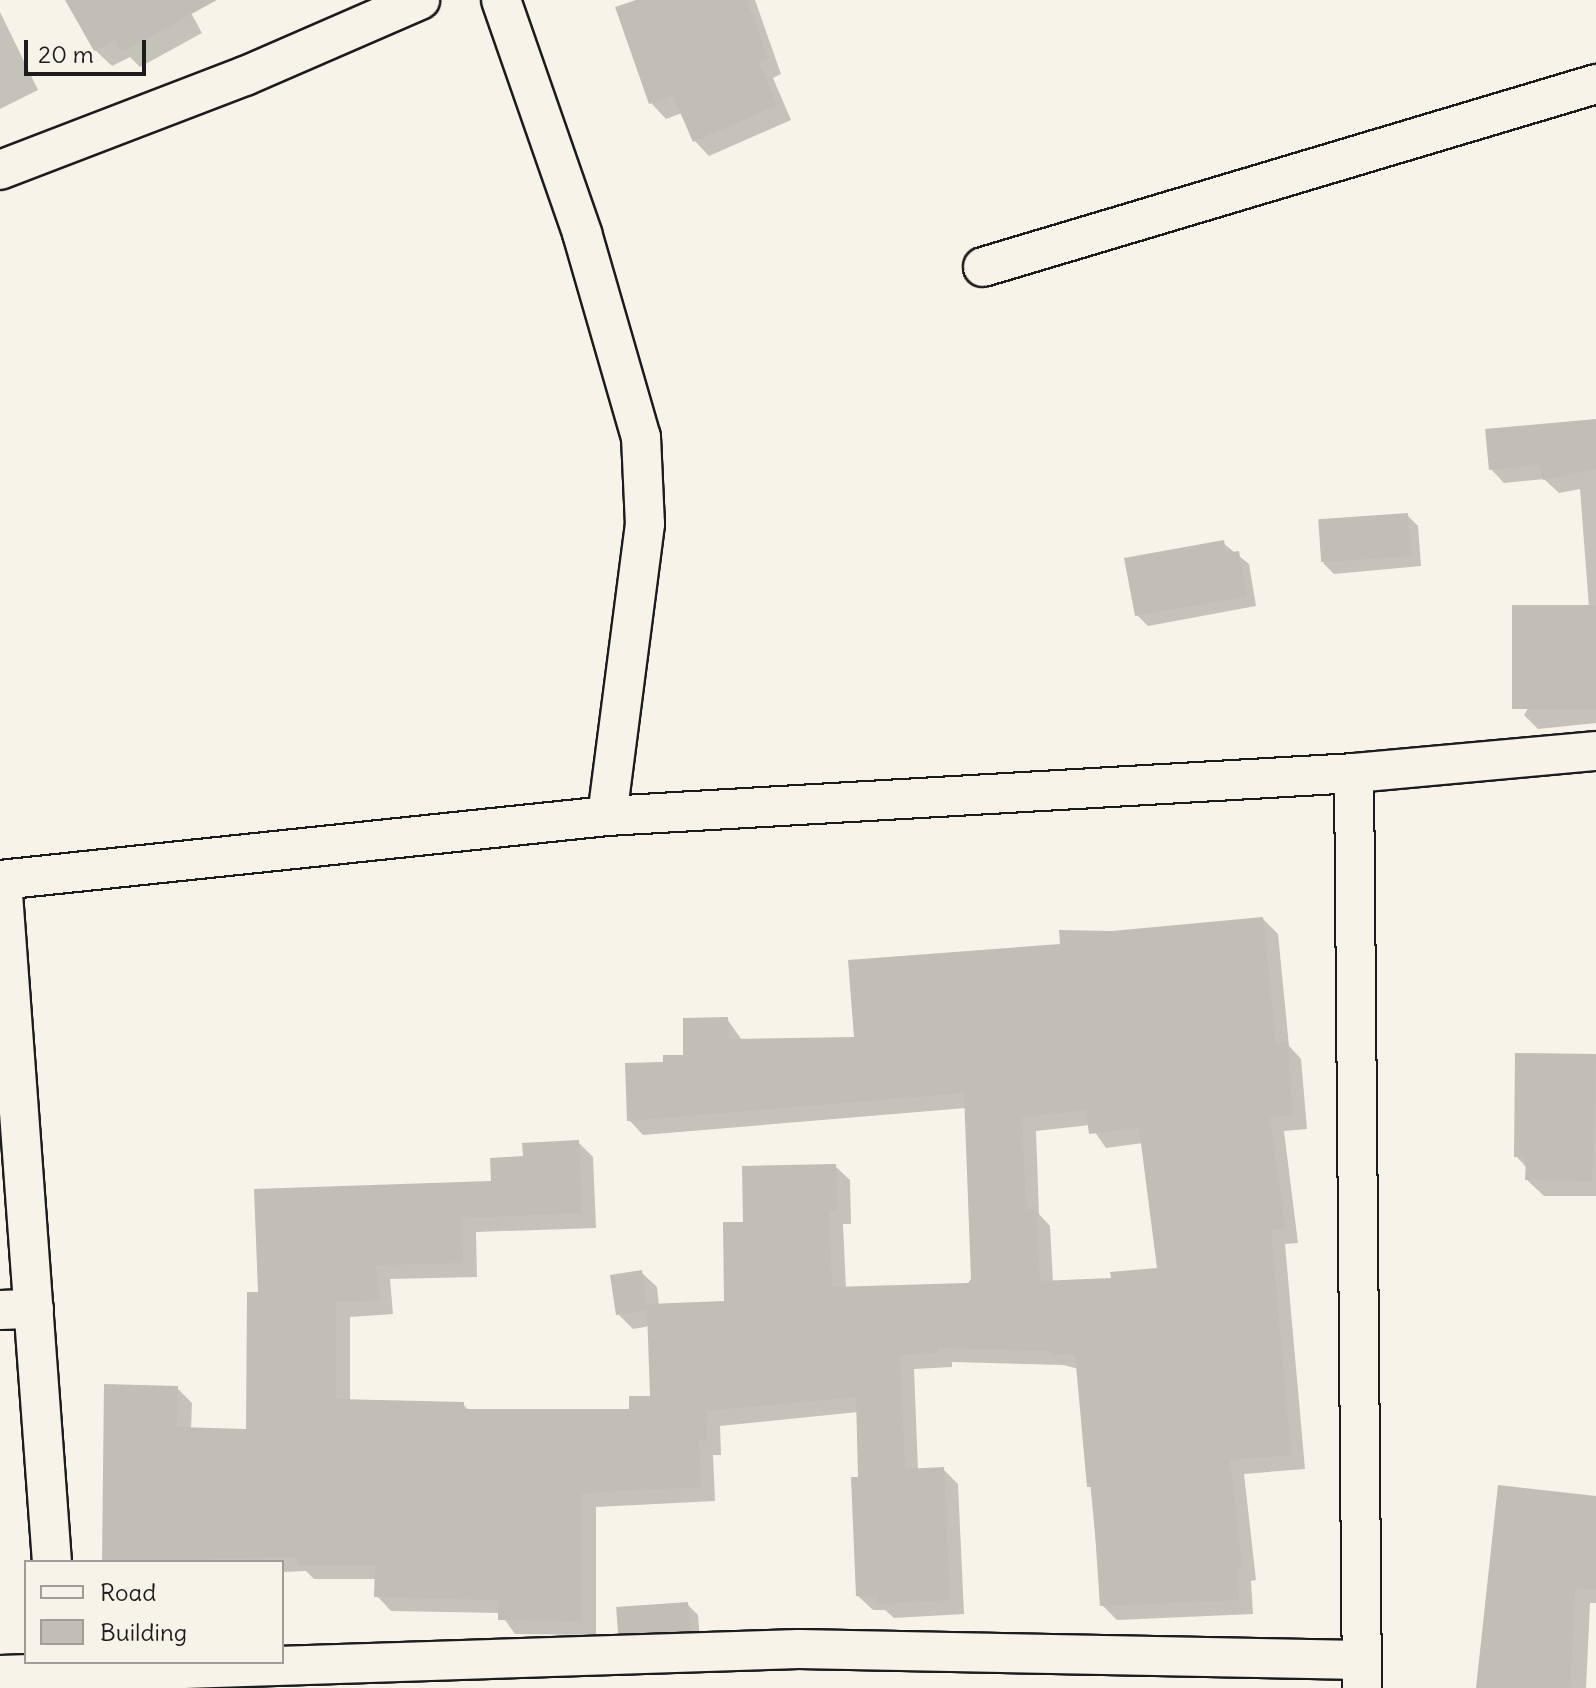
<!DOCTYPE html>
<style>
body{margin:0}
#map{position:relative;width:1596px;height:1688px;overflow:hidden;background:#f7f3e8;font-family:Delius,sans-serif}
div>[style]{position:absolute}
.shadow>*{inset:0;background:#0003}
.building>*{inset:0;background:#c0beb5;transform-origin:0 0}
.roads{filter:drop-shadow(2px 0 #1c1c1c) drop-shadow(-2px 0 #1c1c1c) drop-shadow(0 2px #1c1c1c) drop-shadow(0 -2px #1c1c1c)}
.minor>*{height:38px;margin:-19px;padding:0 19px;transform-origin:19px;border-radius:19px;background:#f7f3e8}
span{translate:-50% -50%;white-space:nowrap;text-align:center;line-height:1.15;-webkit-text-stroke:6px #f7f3e8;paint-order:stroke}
.legend{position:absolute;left:24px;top:1560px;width:260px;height:104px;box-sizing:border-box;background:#f7f3e8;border:2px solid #9f9d96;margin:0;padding:10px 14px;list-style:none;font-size:24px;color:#1c1c1c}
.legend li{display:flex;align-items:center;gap:16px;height:40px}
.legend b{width:40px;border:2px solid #9f9d96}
.scale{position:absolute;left:24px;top:40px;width:122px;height:36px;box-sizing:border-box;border:4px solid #1c1c1c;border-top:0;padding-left:10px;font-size:24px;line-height:28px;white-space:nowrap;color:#1c1c1c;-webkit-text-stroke:6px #f7f3e8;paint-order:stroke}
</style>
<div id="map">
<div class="shadow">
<i style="clip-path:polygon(69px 0,184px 0,202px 33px,140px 67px,130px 57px,112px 66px,95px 50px)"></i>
<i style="clip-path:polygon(642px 0,755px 0,781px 74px,773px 78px,791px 120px,709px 156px,694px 140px,682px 113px,666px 119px,651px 103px,618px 8px)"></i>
<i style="clip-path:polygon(0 12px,38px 90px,0 109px)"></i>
<i style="clip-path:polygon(1596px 420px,1596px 723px,1538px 729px,1524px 715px,1589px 607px,1580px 489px,1559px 493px,1544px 479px,1504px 483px,1491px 469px)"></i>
<i style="clip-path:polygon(1407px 515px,1418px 526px,1421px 566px,1334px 574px,1323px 563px)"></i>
<i style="clip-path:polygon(1223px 543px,1249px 564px,1256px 606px,1148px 626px,1137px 615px)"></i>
<i style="clip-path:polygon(evenodd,1263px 919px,1278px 934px,1289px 1046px,1301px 1059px,1307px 1129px,1284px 1131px,1298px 1243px,1285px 1244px,1305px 1469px,1244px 1474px,1256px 1580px,1251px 1581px,1253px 1614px,1117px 1620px,1102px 1605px,1079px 1369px,1063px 1365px,952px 1362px,952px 1367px,914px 1369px,918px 1470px,943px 1469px,958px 1484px,964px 1614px,894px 1618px,885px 1610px,873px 1610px,858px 1596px,858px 1412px,720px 1426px,721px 1455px,713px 1455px,715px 1501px,596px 1507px,596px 1635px,515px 1634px,500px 1613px,391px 1611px,377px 1596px,377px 1579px,314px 1579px,306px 1571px,282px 1572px,282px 1562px,105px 1562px,106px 1386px,177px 1388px,192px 1403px,191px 1429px,248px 1431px,260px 1294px,493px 1183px,525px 1158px,578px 1142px,593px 1157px,596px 1228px,476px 1232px,477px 1277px,390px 1279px,393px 1314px,350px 1317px,350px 1402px,463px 1404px,469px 1411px,631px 1411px,652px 1398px,650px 1326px,633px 1329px,618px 1314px,642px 1273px,657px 1287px,659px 1305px,726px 1303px,745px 1224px,835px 1166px,850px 1180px,851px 1224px,843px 1224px,846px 1289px,969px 1285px,973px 1279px,966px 1108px,643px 1135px,629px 1120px,665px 1064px,685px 1057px,727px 1019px,742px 1040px,856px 1039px,1062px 946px,1112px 933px,1263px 919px,1090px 1125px,1106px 1148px,1143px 1143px,1160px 1270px,1113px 1280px,1053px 1282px,1050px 1226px,1039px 1214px,1036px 1131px,1090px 1125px)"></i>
<i style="clip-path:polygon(1517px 1055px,1596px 1056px,1596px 1196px,1544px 1196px,1527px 1180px,1527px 1168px,1516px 1156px)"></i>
<i style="clip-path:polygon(1596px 1498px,1596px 1603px,1590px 1603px,1586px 1688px,1479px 1688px)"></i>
<i style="clip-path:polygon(687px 1604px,698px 1615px,700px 1641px,630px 1643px,619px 1632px)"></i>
</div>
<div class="building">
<i style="clip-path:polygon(65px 0,217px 0,122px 52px,115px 40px,94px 51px)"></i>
<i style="clip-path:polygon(636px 0,747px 0,768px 59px,759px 62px,777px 105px,693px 142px,673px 96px,649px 104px,615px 7px)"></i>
<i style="clip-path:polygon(1596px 419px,1596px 469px,1543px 480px,1540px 465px,1489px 470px,1485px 429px)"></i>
<i style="left:1408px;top:513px;width:43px;height:90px;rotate:86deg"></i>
<i style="clip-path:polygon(1224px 540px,1226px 553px,1239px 551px,1247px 596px,1135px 616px,1124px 558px)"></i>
<i style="left:1596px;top:605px;width:104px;height:84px;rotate:90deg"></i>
<i style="clip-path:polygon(evenodd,1263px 917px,1276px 1043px,1287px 1042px,1293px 1115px,1270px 1117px,1285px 1228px,1271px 1230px,1291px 1455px,1230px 1460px,1242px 1566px,1237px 1567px,1239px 1600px,1100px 1606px,1092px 1487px,1087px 1487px,1075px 1354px,1051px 1355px,1051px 1351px,938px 1348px,938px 1353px,900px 1355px,905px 1469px,944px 1467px,950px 1600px,877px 1604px,877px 1595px,856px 1596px,851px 1477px,858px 1477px,856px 1397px,706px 1411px,707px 1441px,699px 1441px,701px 1487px,582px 1493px,582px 1621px,498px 1620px,498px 1600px,374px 1597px,375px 1565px,297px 1565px,297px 1557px,102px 1562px,104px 1384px,178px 1386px,177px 1427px,246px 1429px,247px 1292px,258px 1292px,254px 1189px,491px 1181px,490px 1158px,523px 1156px,522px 1143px,579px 1140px,582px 1213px,462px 1218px,463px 1263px,376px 1265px,379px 1300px,336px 1302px,336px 1399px,464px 1402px,464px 1409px,629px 1409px,629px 1396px,650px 1396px,647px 1310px,616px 1315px,610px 1275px,642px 1270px,647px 1310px,647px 1304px,724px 1301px,723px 1222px,743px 1222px,742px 1166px,836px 1164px,837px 1210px,829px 1210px,832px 1287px,968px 1283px,971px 1279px,964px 1093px,627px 1121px,625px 1063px,663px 1062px,663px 1055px,683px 1055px,683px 1018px,728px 1017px,729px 1039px,854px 1037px,848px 960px,1060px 944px,1059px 930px,1112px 931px,1263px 917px,1086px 1110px,1089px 1134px,1139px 1128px,1157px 1268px,1110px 1272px,1111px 1278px,1040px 1281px,1036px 1209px,1026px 1209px,1022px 1117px,1086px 1110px)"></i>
<i style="clip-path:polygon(1515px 1053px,1596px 1054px,1592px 1181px,1525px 1180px,1526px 1157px,1514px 1157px)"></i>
<i style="clip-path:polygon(1498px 1485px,1596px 1496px,1596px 1590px,1575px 1588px,1570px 1688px,1476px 1688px)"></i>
<i style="left:688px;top:1602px;width:29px;height:72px;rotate:86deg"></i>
</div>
<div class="roads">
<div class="minor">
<i style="left:501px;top:0;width:247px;rotate:70.8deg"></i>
<i style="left:582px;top:233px;width:212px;rotate:73.9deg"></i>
<i style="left:641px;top:437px;width:87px;rotate:87.4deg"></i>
<i style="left:645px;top:524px;width:294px;rotate:97.4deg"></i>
<i style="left:0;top:170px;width:262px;rotate:-21deg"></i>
<i style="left:245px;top:76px;width:191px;rotate:-23.5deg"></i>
<i style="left:983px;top:267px;width:640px;rotate:-16.62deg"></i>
<i style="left:1354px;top:773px;width:915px;rotate:89.5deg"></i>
<i style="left:0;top:880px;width:610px;rotate:-6.02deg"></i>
<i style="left:607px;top:816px;width:748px;rotate:-3.29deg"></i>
<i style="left:1354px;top:773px;width:243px;rotate:-5.2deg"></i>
<i style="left:2px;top:880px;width:684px;rotate:85.81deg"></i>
<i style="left:0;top:1310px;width:34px;rotate:-2deg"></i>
<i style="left:0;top:1675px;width:799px;rotate:-1.86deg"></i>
<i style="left:799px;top:1649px;width:562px;rotate:1.12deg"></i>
</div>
</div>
<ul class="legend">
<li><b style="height:10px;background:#f7f3e8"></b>Road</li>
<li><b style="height:22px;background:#c0beb5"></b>Building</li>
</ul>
<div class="scale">20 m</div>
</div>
